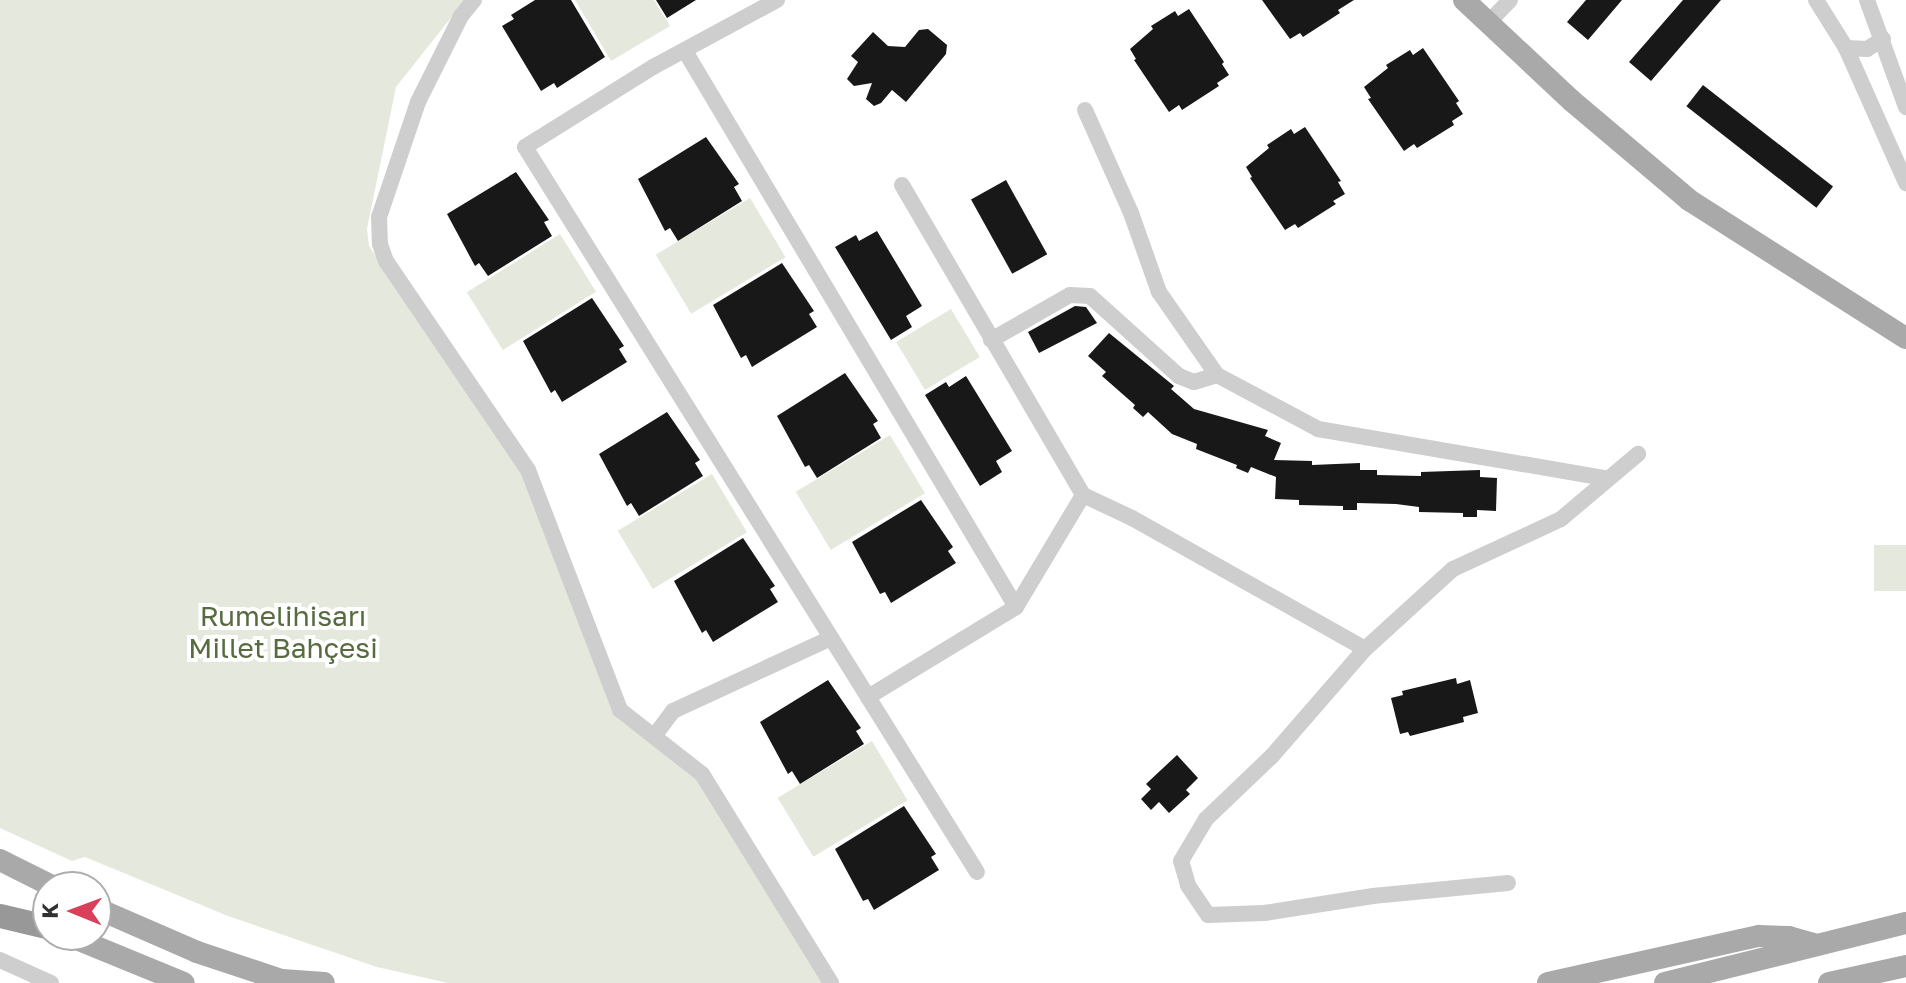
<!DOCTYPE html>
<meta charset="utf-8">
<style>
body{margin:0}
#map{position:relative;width:1906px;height:983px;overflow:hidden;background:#fff;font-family:"Golos Text",sans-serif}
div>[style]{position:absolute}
.green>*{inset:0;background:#e5e9dd;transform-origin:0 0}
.building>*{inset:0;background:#181818;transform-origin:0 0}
.minor>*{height:16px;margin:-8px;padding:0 8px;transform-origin:8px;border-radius:8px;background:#cecece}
.major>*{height:22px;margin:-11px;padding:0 11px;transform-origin:11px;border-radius:11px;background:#a9a9a9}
.highway>*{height:24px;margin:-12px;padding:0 12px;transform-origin:12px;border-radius:12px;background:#989898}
span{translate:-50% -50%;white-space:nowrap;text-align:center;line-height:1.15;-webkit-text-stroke:8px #fff;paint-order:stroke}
.park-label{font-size:28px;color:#576a40}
.north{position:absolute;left:32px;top:871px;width:80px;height:80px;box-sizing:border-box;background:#fff;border:2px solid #adadad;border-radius:50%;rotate:271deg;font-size:22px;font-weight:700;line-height:32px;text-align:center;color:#313131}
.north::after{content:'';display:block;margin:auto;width:28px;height:36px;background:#da4059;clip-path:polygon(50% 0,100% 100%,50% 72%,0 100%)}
</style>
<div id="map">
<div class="green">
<i style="clip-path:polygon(0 0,465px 0,396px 87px,367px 229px,369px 246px,527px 479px,616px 717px,696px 777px,823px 983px,448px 983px,377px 967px,228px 916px,85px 857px,72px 861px,0 828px)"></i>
<i style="clip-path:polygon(575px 0,654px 0,670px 26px,611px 61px)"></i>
<i style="left:750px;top:198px;width:69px;height:110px;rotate:59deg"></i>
<i style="left:560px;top:234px;width:68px;height:110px;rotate:58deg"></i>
<i style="left:951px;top:309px;width:56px;height:64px;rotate:59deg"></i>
<i style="left:890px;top:435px;width:68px;height:110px;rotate:59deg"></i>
<i style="left:712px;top:474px;width:68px;height:110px;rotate:59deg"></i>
<i style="left:1906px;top:545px;width:46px;height:32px;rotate:90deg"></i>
<i style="left:872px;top:741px;width:69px;height:110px;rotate:59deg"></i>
</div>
<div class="building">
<i style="clip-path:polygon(535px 0,571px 0,605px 57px,557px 88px,554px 83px,541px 91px,502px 26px,514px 19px,511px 15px)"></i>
<i style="clip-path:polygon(656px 0,696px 0,667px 18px)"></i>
<i style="clip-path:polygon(1262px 0,1354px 0,1338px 10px,1340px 13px,1303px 37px,1300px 33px,1290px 39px)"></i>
<i style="clip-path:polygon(1586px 0,1622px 0,1588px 40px,1567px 22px)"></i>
<i style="clip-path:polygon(1683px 0,1721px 0,1651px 81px,1629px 62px)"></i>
<i style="clip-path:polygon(1189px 9px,1224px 62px,1222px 64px,1229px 75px,1217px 83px,1219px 86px,1182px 110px,1179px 105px,1169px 112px,1134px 60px,1136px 59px,1130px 49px,1153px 29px,1151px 26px,1175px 11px,1178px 16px)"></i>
<i style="clip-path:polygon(928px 29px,947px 45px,946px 54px,906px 102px,892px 90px,881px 103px,874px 106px,866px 99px,872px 83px,854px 86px,847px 79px,858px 62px,851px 56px,873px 32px,888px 46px,905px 47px,919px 30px)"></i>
<i style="clip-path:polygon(1423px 48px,1459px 101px,1456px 103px,1463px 114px,1452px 121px,1454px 125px,1417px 148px,1414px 144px,1404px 151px,1368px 99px,1371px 98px,1364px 87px,1388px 68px,1386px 65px,1410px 50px,1413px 55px)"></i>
<i style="left:1703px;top:85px;width:165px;height:27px;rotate:38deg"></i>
<i style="clip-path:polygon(1305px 127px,1341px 181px,1338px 182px,1345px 194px,1333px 201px,1336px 204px,1298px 228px,1295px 224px,1285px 230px,1250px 178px,1252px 177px,1246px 167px,1269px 148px,1267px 145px,1291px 129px,1294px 134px)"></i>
<i style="clip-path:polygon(706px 137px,739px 184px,734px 187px,742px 201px,678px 241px,670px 228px,665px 231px,638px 179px)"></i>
<i style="clip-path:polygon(516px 172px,549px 220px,544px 222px,552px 236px,488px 276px,479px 263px,475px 266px,447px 214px)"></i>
<i style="left:1006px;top:180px;width:85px;height:40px;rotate:61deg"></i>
<i style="clip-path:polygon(877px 231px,922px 306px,906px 316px,912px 327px,891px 340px,835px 247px,856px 235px,859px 241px)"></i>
<i style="clip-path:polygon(782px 263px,814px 311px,809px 314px,817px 327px,752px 367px,746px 355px,741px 358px,713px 305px)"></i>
<i style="clip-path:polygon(592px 298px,624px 346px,619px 349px,627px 362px,562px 402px,555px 390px,551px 393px,523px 341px)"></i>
<i style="clip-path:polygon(1075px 306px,1086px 307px,1097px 323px,1039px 353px,1028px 332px)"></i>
<i style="clip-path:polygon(1109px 333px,1174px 386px,1171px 389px,1194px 409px,1268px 430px,1265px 436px,1281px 443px,1274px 460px,1312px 461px,1312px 465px,1360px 463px,1360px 470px,1377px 470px,1377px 475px,1421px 476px,1421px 472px,1480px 470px,1480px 477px,1497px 478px,1496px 511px,1477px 510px,1477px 517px,1463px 517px,1463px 513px,1419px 512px,1419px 507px,1396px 504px,1357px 503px,1357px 510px,1343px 510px,1343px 506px,1299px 505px,1299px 500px,1275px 499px,1276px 477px,1251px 467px,1248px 473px,1236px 468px,1237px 465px,1196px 449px,1197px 444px,1172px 434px,1148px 412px,1143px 417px,1133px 408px,1135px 405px,1102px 376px,1106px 372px,1088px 356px)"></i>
<i style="clip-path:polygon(845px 373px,878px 421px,873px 424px,881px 438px,817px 478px,809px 465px,805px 467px,777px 416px)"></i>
<i style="clip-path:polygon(966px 376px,1012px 451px,996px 461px,1002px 472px,980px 486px,925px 395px,946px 382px,949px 387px)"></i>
<i style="clip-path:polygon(667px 412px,700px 460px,695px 463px,703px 476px,639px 516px,631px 503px,627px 506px,599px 454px)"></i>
<i style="clip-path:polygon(921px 500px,953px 547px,948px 551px,956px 563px,891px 603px,885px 592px,880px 594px,852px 542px)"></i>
<i style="clip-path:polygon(743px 538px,775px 586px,770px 589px,778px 602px,713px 642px,706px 630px,702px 633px,674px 581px)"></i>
<i style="clip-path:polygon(1456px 678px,1457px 684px,1470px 680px,1478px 713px,1463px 717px,1464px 722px,1410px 736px,1408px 732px,1400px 734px,1391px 698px,1403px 695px,1402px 691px)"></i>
<i style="clip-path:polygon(828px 680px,861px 728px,856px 731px,864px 744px,800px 784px,792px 771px,788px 774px,760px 722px)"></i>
<i style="clip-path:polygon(1177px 755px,1198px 778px,1186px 790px,1190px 794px,1169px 813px,1159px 802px,1151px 810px,1141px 799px,1151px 789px,1146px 784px)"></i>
<i style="clip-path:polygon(904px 806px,936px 854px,931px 857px,939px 870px,874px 910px,868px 899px,863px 901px,835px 849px)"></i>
</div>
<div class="minor">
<i style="left:474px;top:0;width:21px;rotate:129deg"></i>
<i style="left:461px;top:16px;width:96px;rotate:116.6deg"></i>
<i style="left:418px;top:102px;width:121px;rotate:108.7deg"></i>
<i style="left:379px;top:217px;width:27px;rotate:88deg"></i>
<i style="left:380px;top:244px;width:18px;rotate:71deg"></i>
<i style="left:386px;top:261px;width:253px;rotate:55.8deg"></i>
<i style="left:528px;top:470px;width:257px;rotate:69deg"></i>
<i style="left:620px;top:710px;width:104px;rotate:38deg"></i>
<i style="left:702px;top:774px;width:246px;rotate:58.3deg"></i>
<i style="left:777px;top:0;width:141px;rotate:151.6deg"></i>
<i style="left:653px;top:67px;width:151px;rotate:148deg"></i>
<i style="left:525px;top:147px;width:648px;rotate:58.05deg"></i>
<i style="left:868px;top:697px;width:173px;rotate:-31.3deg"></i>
<i style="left:1016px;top:607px;width:131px;rotate:-59.1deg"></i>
<i style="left:1083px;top:495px;width:54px;rotate:25.1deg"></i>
<i style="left:1132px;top:518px;width:267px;rotate:29.3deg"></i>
<i style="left:1816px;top:0;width:57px;rotate:58deg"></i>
<i style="left:1846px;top:48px;width:148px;rotate:66deg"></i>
<i style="left:1867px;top:0;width:114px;rotate:70deg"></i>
<i style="left:1487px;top:24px;width:33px;rotate:-46deg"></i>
<i style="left:1846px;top:48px;width:21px;rotate:3deg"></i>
<i style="left:1867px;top:49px;width:19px;rotate:-32deg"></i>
<i style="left:685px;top:51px;width:647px;rotate:59.23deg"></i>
<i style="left:1085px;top:110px;width:113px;rotate:65.9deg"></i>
<i style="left:1131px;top:213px;width:84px;rotate:70.5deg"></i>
<i style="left:1159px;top:292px;width:101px;rotate:55.1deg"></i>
<i style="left:1217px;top:375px;width:115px;rotate:28.1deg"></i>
<i style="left:1318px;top:429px;width:291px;rotate:9.7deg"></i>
<i style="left:902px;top:185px;width:359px;rotate:59.7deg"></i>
<i style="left:991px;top:340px;width:91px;rotate:-29.7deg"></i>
<i style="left:1070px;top:295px;width:20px;rotate:3deg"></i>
<i style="left:1090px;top:296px;width:120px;rotate:42deg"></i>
<i style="left:1179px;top:376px;width:16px;rotate:22deg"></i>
<i style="left:1194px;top:382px;width:24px;rotate:-17deg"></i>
<i style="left:868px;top:697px;width:206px;rotate:58.1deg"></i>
<i style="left:655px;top:735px;width:30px;rotate:-53deg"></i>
<i style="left:673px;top:711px;width:174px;rotate:-24.8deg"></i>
<i style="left:1508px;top:883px;width:136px;rotate:174.5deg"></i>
<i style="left:1373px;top:896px;width:110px;rotate:171.1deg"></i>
<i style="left:1264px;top:913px;width:56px;rotate:178deg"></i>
<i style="left:1208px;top:915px;width:36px;rotate:-124deg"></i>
<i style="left:1188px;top:885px;width:25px;rotate:-106deg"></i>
<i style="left:1181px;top:861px;width:49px;rotate:-59.2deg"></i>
<i style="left:1206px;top:819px;width:91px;rotate:-43.7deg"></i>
<i style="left:1272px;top:756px;width:142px;rotate:-49deg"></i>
<i style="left:1365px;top:649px;width:119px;rotate:-42.3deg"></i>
<i style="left:1453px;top:569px;width:119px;rotate:-24.8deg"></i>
<i style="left:1561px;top:519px;width:101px;rotate:-40.2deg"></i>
<i style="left:0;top:960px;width:56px;rotate:24.3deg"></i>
</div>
<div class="major">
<i style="left:1464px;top:0;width:148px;rotate:43.1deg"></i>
<i style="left:1572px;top:101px;width:153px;rotate:40.2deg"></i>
<i style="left:1689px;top:200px;width:257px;rotate:32.5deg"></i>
<i style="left:0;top:860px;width:60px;rotate:26.6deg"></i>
<i style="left:96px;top:908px;width:110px;rotate:23.5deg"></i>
<i style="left:197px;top:952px;width:98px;rotate:18.4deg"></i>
<i style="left:67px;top:935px;width:126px;rotate:22.3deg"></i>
<i style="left:282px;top:980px;width:42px;rotate:4.1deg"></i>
<i style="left:1548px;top:983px;width:216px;rotate:-12.6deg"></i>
<i style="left:1759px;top:936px;width:30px;rotate:2deg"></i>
<i style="left:1789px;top:937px;width:25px;rotate:16deg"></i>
<i style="left:1665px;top:983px;width:248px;rotate:-14deg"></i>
<i style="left:1829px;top:983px;width:79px;rotate:-12.4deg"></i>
</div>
<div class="highway">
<i style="left:0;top:916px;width:48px;rotate:13.2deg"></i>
</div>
<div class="park-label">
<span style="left:283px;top:632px">Rumelihisarı<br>Millet Bahçesi</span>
</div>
<div class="north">K</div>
</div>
